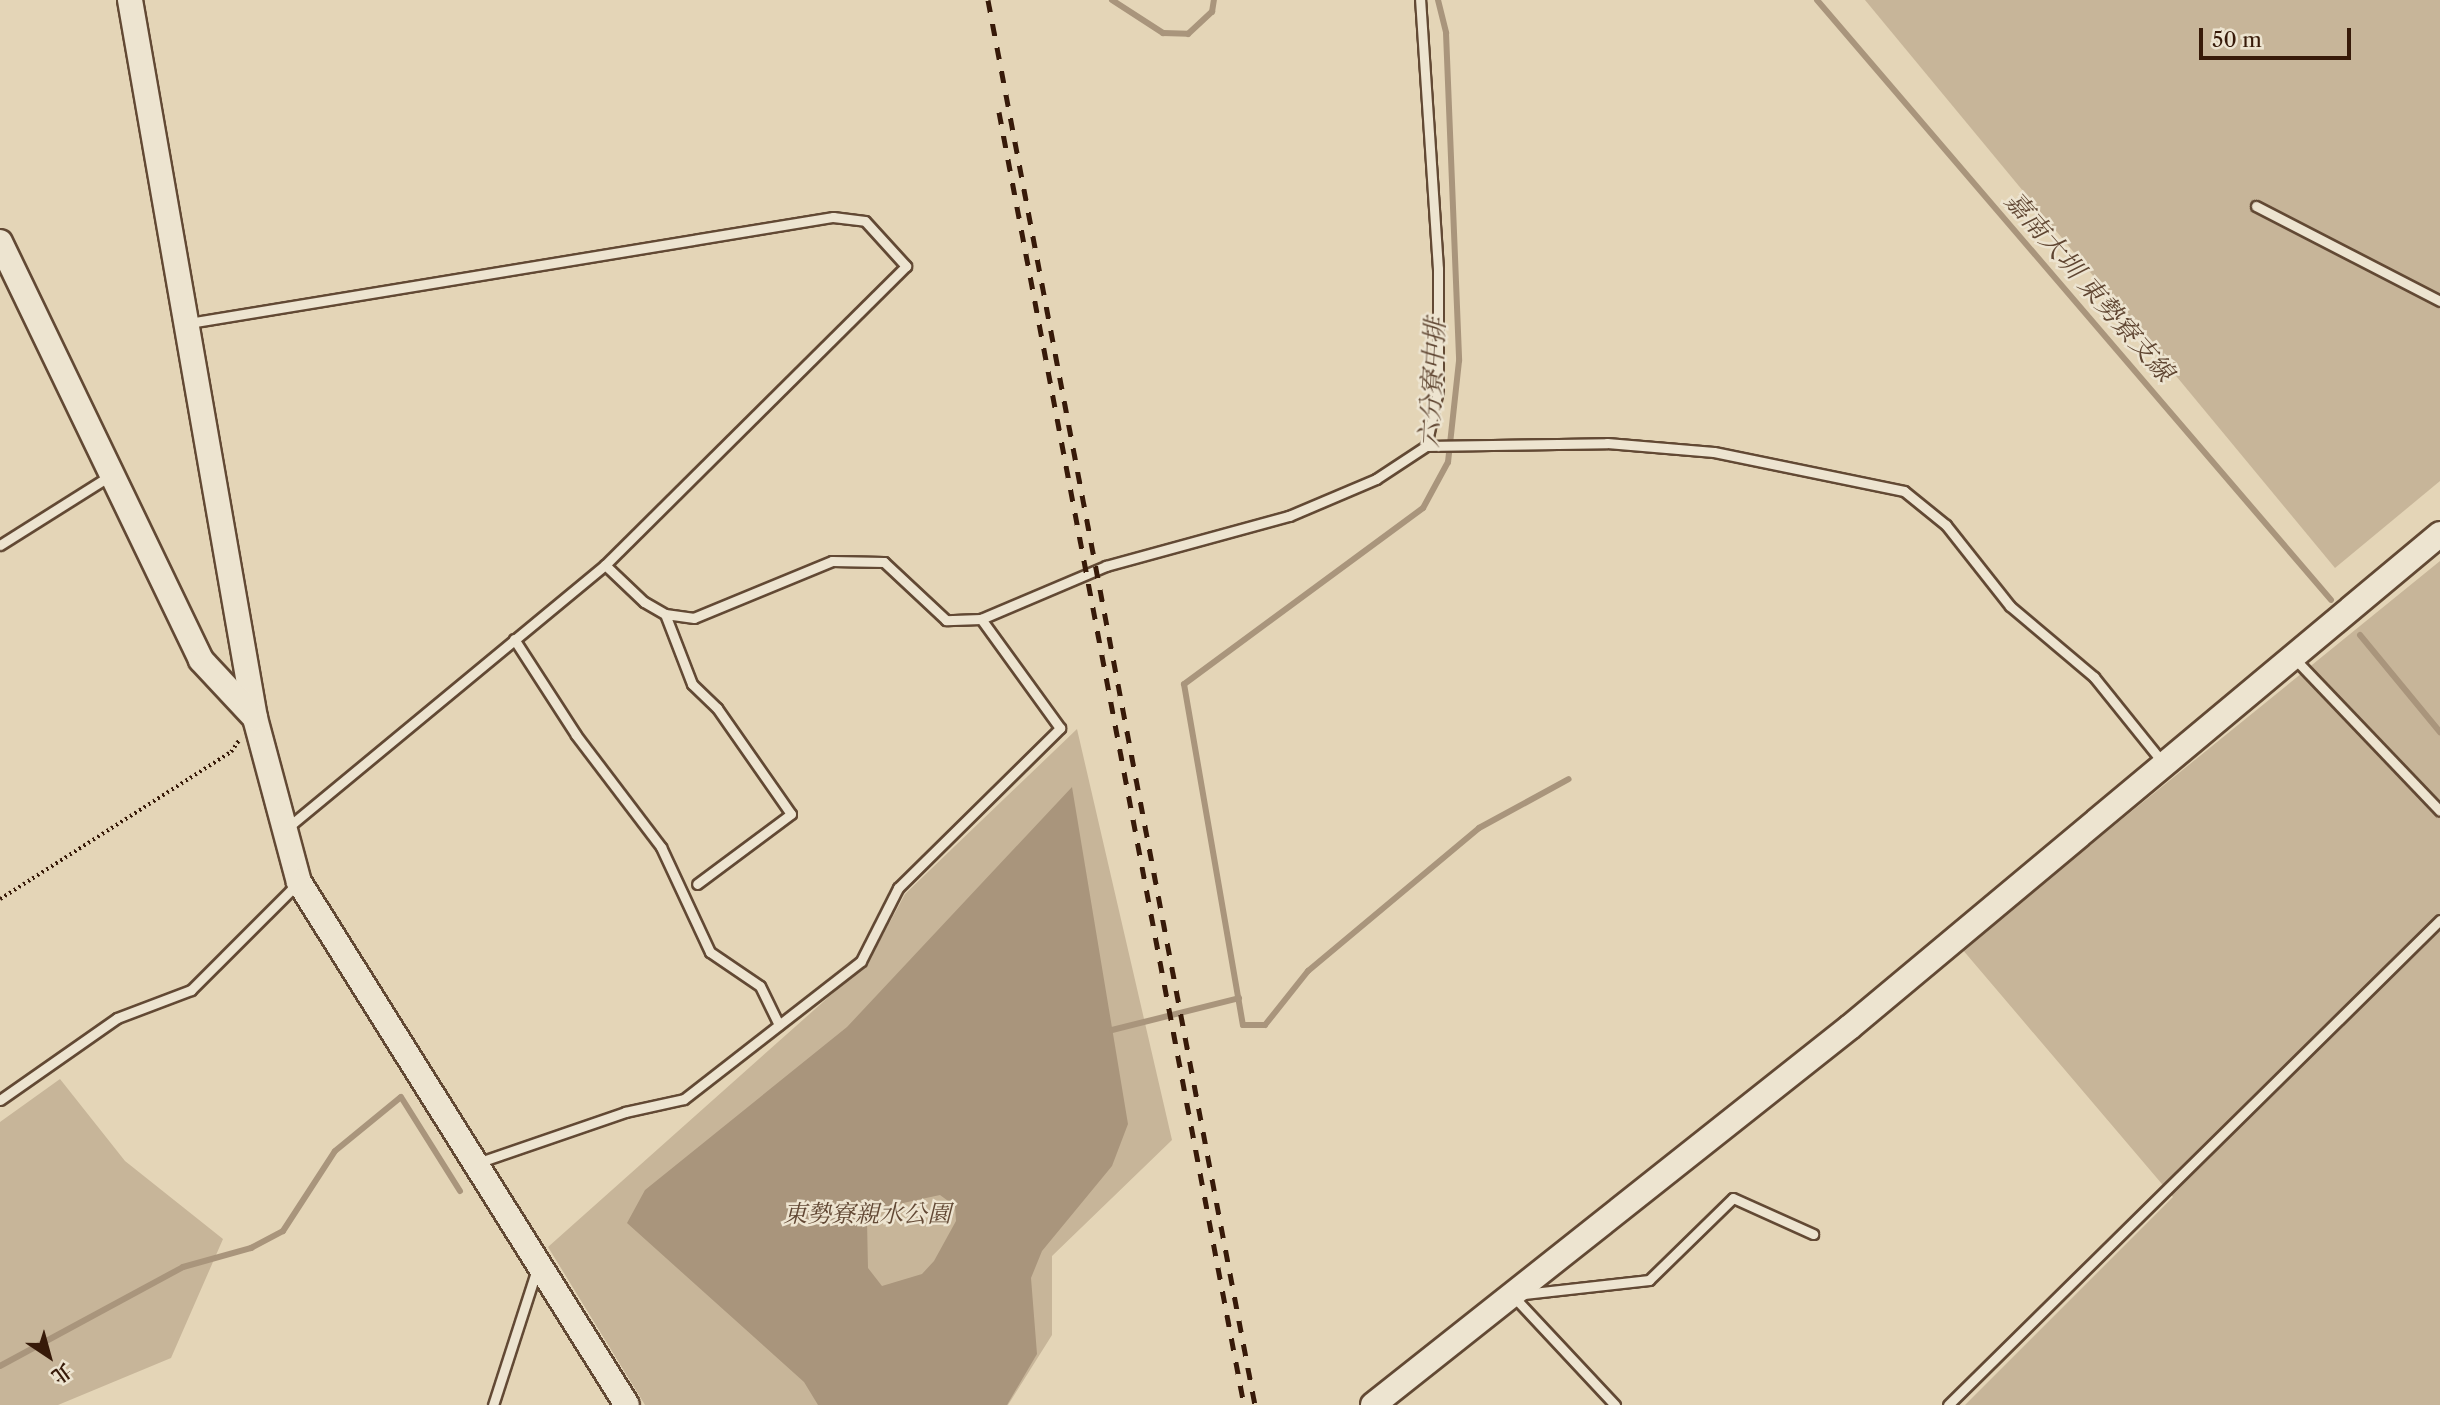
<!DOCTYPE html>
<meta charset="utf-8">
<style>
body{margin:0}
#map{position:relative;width:2440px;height:1405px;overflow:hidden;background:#e4d5b7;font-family:"Libre Caslon Text","Noto Serif TC",serif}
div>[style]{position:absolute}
.green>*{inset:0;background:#c7b599}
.water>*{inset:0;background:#a9957c}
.stream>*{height:6px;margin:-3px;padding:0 3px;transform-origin:3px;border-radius:3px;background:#a9957c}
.path>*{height:3.5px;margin-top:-1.75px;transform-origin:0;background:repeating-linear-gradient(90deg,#371a09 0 2px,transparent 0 5.5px)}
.roads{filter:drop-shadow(2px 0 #624934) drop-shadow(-2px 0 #624934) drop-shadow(0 2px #624934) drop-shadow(0 -2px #624934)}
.lane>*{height:9px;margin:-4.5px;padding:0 4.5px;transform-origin:4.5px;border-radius:4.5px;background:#ede4d0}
.secondary>*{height:24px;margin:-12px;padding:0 12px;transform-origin:12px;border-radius:12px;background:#ede4d0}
.rail>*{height:5px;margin-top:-2.5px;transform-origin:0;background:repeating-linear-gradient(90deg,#371a09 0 12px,transparent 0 24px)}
span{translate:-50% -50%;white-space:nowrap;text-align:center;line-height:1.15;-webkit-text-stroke:5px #ede4d0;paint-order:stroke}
.park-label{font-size:24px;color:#624834;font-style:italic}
.water-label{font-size:26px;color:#5f4531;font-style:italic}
.north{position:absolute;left:14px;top:1321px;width:70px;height:70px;-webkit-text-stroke:5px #ede4d0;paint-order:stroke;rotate:144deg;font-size:19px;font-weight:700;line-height:28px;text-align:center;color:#371a09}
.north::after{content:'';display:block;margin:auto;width:24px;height:32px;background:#371a09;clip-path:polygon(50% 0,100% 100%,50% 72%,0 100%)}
.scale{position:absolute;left:2199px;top:28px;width:152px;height:32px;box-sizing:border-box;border:4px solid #371a09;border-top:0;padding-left:9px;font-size:21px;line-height:24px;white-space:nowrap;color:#371a09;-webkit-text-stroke:5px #ede4d0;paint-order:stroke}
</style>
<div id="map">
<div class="green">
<i style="clip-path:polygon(1865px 0,2440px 0,2440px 481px,2335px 568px)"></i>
<i style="clip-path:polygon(2440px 561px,2440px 1405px,1965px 1405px,2173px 1197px,1962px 949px)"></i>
<i style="clip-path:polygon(1077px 729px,1172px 1140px,1052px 1256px,1052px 1335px,1008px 1405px,645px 1405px,548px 1247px,869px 961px,905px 894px)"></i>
<i style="clip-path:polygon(60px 1079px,125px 1161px,223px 1239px,171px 1358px,58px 1405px,0 1405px,0 1122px)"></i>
</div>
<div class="water">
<i style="clip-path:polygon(evenodd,1072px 787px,1128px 1124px,1112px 1166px,1042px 1251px,1031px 1278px,1037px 1354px,1007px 1405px,818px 1405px,804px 1382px,627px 1223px,645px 1190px,847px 1027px,1072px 787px,940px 1195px,955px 1206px,956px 1221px,934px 1261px,922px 1274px,882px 1286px,868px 1268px,867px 1221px,880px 1208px,940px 1195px)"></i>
</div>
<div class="stream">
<i style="left:1112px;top:0;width:61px;rotate:32.9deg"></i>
<i style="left:1163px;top:33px;width:25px;rotate:2deg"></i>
<i style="left:1188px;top:34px;width:33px;rotate:-43deg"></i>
<i style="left:1212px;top:12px;width:12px;rotate:-81deg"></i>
<i style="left:1438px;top:0;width:34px;rotate:76deg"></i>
<i style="left:1446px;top:33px;width:328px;rotate:87.7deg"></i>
<i style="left:1459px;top:361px;width:102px;rotate:96.2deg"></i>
<i style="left:1448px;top:462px;width:52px;rotate:118.5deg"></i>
<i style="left:1423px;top:508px;width:297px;rotate:143.6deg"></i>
<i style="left:1184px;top:684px;width:346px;rotate:80.2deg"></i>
<i style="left:1243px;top:1025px;width:22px"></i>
<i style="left:1265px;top:1025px;width:69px;rotate:-51.5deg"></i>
<i style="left:1308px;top:971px;width:223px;rotate:-39.9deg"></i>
<i style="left:1479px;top:828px;width:102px;rotate:-28.6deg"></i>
<i style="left:1817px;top:0;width:790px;rotate:49.41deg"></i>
<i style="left:2360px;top:635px;width:126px;rotate:50.5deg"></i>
<i style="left:1112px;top:1030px;width:131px;rotate:-14.1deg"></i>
<i style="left:0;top:1366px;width:208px;rotate:-28.4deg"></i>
<i style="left:183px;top:1267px;width:71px;rotate:-15.6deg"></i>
<i style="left:251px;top:1248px;width:36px;rotate:-28deg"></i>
<i style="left:283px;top:1231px;width:95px;rotate:-57deg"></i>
<i style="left:335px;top:1151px;width:85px;rotate:-39.3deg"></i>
<i style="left:401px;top:1097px;width:111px;rotate:57.9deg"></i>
</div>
<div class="path">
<i style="left:0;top:899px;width:274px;rotate:-32.5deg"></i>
<i style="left:231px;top:752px;width:14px;rotate:-56deg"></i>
</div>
<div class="roads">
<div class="lane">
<i style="left:2256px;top:206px;width:207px;rotate:27.3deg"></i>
<i style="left:189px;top:323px;width:653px;rotate:-9.35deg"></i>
<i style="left:833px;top:217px;width:32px;rotate:7deg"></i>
<i style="left:865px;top:221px;width:61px;rotate:47.7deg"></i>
<i style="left:906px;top:266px;width:424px;rotate:135.2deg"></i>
<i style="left:605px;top:565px;width:413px;rotate:140.4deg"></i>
<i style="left:1426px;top:446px;width:181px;rotate:-0.9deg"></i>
<i style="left:1607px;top:443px;width:107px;rotate:4.8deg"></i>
<i style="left:1714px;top:452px;width:194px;rotate:11.6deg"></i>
<i style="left:1904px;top:491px;width:54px;rotate:39deg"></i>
<i style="left:1946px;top:525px;width:103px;rotate:51.7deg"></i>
<i style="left:2010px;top:606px;width:110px;rotate:40.2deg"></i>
<i style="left:2094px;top:677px;width:112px;rotate:51.2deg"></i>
<i style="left:0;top:545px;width:128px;rotate:-32.2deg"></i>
<i style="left:665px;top:614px;width:75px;rotate:68.9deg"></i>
<i style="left:692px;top:684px;width:35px;rotate:44deg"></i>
<i style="left:717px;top:708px;width:129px;rotate:55.1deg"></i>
<i style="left:791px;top:814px;width:117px;rotate:143.3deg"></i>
<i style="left:981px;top:619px;width:136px;rotate:-23deg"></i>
<i style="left:1106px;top:566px;width:190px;rotate:-15.3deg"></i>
<i style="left:1289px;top:516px;width:95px;rotate:-23deg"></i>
<i style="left:1376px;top:479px;width:60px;rotate:-33.4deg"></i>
<i style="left:1426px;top:446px;width:57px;rotate:-77.9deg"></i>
<i style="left:1438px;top:390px;width:121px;rotate:-90deg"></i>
<i style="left:1438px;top:269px;width:270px;rotate:-93.8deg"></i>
<i style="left:514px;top:639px;width:114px;rotate:57.1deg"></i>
<i style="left:576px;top:735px;width:141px;rotate:52.8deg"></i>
<i style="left:661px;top:847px;width:116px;rotate:65deg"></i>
<i style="left:710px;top:952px;width:60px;rotate:34.2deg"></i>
<i style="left:760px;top:986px;width:43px;rotate:64deg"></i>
<i style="left:2294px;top:658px;width:211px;rotate:46.3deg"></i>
<i style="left:0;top:1100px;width:143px;rotate:-35deg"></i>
<i style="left:117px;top:1018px;width:79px;rotate:-20.7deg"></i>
<i style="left:191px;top:990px;width:151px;rotate:-45deg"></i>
<i style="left:477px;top:1163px;width:157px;rotate:-19deg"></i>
<i style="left:625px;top:1112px;width:60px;rotate:-12.4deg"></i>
<i style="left:684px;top:1099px;width:224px;rotate:-37.9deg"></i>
<i style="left:861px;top:961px;width:82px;rotate:-63.1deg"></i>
<i style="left:898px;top:888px;width:228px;rotate:-44.6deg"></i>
<i style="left:1060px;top:728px;width:135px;rotate:-125.9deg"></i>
<i style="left:981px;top:619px;width:35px;rotate:178deg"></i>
<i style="left:946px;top:620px;width:85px;rotate:-136.9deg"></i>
<i style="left:884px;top:562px;width:52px;rotate:-178.9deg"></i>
<i style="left:832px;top:561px;width:149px;rotate:157.6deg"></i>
<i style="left:694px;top:618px;width:29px;rotate:-172deg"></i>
<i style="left:665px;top:614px;width:24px;rotate:-150deg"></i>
<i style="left:644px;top:602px;width:54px;rotate:-136.5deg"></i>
<i style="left:1524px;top:1294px;width:126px;rotate:-6.4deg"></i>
<i style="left:1649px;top:1280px;width:117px;rotate:-44.3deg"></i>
<i style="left:1733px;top:1198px;width:88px;rotate:24.2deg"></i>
<i style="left:1514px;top:1297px;width:148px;rotate:46.9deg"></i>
<i style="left:493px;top:1405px;width:143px;rotate:-72.1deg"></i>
<i style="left:1948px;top:1405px;width:691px;rotate:-44.59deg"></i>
</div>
<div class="secondary">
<i style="left:130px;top:0;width:729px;rotate:80.12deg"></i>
<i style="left:255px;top:718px;width:170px;rotate:75deg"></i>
<i style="left:299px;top:882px;width:617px;rotate:57.91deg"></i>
<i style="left:0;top:242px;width:464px;rotate:64.3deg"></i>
<i style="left:201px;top:660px;width:79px;rotate:47deg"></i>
<i style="left:1373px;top:1405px;width:609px;rotate:-38.4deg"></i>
<i style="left:1850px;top:1027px;width:769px;rotate:-39.88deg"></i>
</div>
</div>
<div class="rail">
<i style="left:988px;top:0;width:1430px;rotate:79.24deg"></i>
<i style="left:999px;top:112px;width:1316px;rotate:79.27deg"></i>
</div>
<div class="park-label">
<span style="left:867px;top:1214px">東勢寮親水公園</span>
</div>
<div class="water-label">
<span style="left:2089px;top:287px;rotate:49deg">嘉南大圳 東勢寮支線</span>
<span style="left:1433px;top:383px;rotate:-87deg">六分寮中排</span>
</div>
<div class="north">北</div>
<div class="scale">50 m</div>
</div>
